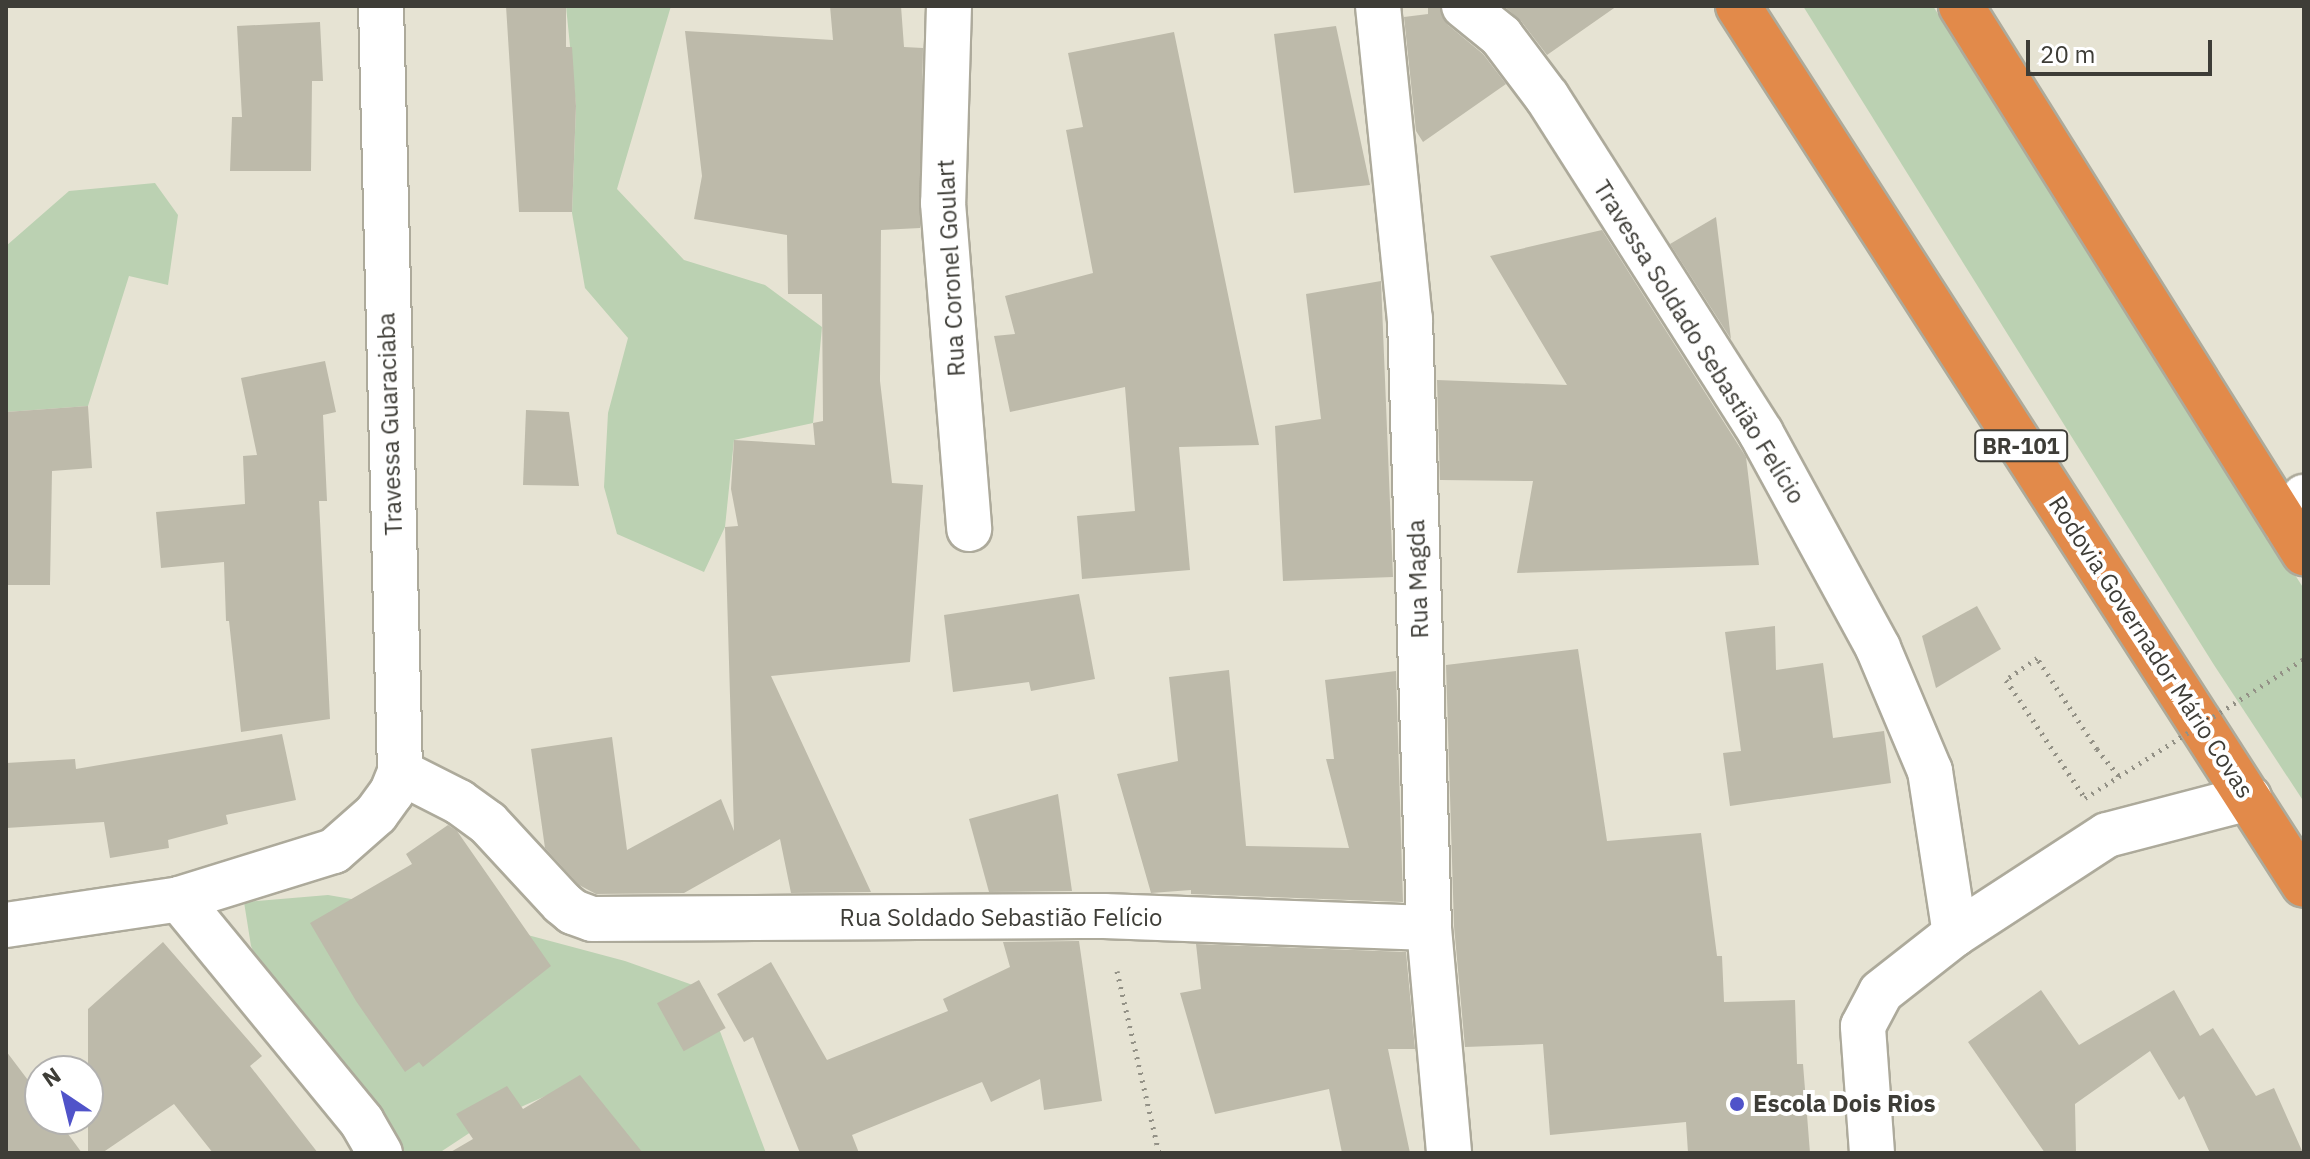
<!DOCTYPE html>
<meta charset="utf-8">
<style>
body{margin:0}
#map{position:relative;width:2310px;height:1159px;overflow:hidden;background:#e6e3d3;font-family:"IBM Plex Sans",sans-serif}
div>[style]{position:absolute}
.green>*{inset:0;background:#bbd1b2}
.building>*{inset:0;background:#bdbaaa;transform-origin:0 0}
.path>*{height:5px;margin-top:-2.5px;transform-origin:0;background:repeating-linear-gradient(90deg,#939186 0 2px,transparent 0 8px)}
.roads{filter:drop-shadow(2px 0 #adaa9b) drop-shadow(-2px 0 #adaa9b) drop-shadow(0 2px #adaa9b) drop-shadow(0 -2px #adaa9b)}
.minor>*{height:44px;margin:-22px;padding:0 22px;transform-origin:22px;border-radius:22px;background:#fff}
.trunk>*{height:44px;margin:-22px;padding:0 22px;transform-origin:22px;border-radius:22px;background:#e28a4a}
.path-bridge>*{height:5px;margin-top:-2.5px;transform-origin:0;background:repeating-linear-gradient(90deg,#939186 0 2px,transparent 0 8px)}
.dots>*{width:22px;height:22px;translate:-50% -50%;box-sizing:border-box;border:4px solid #fff;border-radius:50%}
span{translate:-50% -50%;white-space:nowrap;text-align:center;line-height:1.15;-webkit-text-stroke:8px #fff;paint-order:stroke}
.shield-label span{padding:2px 6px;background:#fff;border:2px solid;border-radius:6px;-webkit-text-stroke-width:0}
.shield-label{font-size:22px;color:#3e3d37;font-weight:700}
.street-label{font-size:24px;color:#3e3d37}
.poi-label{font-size:24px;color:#3e3d37;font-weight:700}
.left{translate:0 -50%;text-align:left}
.frame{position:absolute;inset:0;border:8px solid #3e3d37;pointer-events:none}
.north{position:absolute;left:24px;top:1055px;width:80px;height:80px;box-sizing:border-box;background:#fff;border:2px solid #b2b1af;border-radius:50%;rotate:325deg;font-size:22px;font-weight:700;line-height:32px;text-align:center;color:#3e3d37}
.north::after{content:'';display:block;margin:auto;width:28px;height:36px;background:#5053c9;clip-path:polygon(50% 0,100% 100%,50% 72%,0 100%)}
.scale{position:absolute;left:2026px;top:40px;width:186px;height:36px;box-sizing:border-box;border:4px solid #3e3d37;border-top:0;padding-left:10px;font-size:24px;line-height:28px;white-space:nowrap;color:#3e3d37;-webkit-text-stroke:6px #fff;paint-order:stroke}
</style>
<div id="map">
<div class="green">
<i style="clip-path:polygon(566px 6px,671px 6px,617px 189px,684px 260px,765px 285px,822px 327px,813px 423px,734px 440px,725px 527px,704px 572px,617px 534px,604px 487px,608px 413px,628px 338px,585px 288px,572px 213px,576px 106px)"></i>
<i style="clip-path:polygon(1803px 6px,1933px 6px,2264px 526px,2304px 589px,2304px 802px,2214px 665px)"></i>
<i style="clip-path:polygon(155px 183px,178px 215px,168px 285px,129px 276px,88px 406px,6px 412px,6px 246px,69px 191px)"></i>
<i style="clip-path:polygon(328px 895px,468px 919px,625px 961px,704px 989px,766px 1153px,601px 1153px,579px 1081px,483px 1124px,439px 1153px,397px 1153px,296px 1042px,251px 946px,244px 902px)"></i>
</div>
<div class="building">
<i style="clip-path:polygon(506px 6px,566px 6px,566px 47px,572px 47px,576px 106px,572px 212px,519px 212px)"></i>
<i style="clip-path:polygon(830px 6px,901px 6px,904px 47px,923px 48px,920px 228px,881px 230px,880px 381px,892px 483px,923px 485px,910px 662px,771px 676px,871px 892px,791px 893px,780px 839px,684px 893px,596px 894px,579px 885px,545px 848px,531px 749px,612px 737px,627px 850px,721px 799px,734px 831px,725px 527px,738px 526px,731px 489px,734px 440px,815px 445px,813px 423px,823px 421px,822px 294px,788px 294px,787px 235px,694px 219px,702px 176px,685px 31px,833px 40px)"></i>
<i style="clip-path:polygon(1428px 6px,1440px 6px,1448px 25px,1483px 54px,1506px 84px,1423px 142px,1416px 131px,1404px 17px,1428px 14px)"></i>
<i style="clip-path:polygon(1504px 6px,1617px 6px,1547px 55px,1521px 21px)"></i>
<i style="clip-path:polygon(320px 22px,323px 81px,312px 81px,311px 171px,230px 171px,232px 117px,242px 117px,237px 26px)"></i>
<i style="clip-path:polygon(1336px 26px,1370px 185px,1294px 193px,1274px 34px)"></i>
<i style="clip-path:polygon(1174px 32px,1259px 445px,1179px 447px,1190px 570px,1082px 579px,1077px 516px,1135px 511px,1125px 387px,1010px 412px,994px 336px,1015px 334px,1005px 296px,1093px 273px,1066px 130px,1083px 127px,1068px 53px)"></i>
<i style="clip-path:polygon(1716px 217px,1731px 339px,1670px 244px)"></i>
<i style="clip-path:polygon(1602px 230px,1746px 457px,1759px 565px,1517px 573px,1533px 481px,1440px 480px,1437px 380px,1567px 385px,1490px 256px)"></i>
<i style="clip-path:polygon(1381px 281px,1393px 577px,1283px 581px,1275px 426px,1321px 419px,1306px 294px)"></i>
<i style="clip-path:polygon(325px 361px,336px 412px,323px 415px,327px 501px,319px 501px,330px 719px,241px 732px,229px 621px,226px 621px,224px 562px,161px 568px,156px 512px,245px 504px,243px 456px,257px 455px,241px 378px)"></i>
<i style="clip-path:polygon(88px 406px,92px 468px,52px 471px,50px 585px,6px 585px,6px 412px)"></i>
<i style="clip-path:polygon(526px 410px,569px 412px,579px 486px,523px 485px)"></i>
<i style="clip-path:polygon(1079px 594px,1095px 679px,1031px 691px,1029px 682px,953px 692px,944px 615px)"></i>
<i style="clip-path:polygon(1977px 606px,2001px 649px,1936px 688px,1922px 636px)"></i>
<i style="clip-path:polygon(1775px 626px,1776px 670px,1823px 663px,1833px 738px,1884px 731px,1891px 783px,1730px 806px,1723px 753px,1741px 751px,1725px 632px)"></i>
<i style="clip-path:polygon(1578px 649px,1607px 841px,1701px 833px,1717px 956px,1722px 956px,1724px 1002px,1795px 1000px,1797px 1064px,1803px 1064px,1810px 1153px,1688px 1153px,1686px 1122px,1550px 1135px,1543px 1044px,1465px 1047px,1454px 926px,1446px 665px)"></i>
<i style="clip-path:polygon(1229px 670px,1246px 846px,1349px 848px,1326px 759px,1334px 759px,1325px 680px,1396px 671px,1403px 902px,1191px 894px,1191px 890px,1151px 893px,1117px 774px,1178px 761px,1169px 677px)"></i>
<i style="clip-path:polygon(282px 734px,296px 800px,226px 815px,228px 824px,168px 840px,169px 848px,110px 858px,104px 822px,6px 828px,6px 763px,75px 759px,76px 769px)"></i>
<i style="clip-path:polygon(1058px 794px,1072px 891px,989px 892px,969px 819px)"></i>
<i style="clip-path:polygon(448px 825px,457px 831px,551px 966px,423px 1067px,419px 1062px,405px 1072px,356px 1001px,310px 923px,412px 864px,406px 854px)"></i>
<i style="clip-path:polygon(1079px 941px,1102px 1101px,1044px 1110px,1040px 1079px,991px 1102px,982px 1082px,852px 1135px,859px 1153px,800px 1153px,753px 1037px,744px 1042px,717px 994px,771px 962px,827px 1060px,948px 1011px,943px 999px,1010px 967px,1003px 942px)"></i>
<i style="clip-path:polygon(163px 942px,262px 1056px,250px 1066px,318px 1153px,213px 1153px,174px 1104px,102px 1153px,88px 1153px,88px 1009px)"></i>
<i style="clip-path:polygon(1196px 944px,1406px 952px,1415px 1049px,1388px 1049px,1410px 1153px,1342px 1153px,1329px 1089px,1215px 1114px,1180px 993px,1201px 989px)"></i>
<i style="left:699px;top:980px;width:55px;height:48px;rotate:61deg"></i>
<i style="clip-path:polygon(2041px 990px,2079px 1045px,2174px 990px,2200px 1036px,2213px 1028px,2256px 1096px,2274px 1088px,2303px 1153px,2210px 1153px,2184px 1096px,2179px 1100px,2150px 1051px,2075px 1104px,2076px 1153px,2045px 1153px,1968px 1042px)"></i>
<i style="clip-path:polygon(6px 1051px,40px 1096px,40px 1119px,57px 1119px,82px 1153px,6px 1153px)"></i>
<i style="clip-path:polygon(580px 1075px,643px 1153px,449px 1153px,473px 1139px,456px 1114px,507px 1086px,523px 1109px)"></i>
</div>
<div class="path">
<i style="left:2097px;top:749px;width:35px;rotate:51deg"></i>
<i style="left:1117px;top:971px;width:187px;rotate:77deg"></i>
</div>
<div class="roads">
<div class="minor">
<i style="left:949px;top:6px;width:197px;rotate:91.7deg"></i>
<i style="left:943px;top:203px;width:327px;rotate:85.4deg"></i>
<i style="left:1378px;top:6px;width:315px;rotate:84.2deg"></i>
<i style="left:1410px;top:319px;width:609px;rotate:88.21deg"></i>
<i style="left:1429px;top:928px;width:226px;rotate:84.9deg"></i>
<i style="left:1464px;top:6px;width:48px;rotate:39deg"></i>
<i style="left:1501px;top:36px;width:76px;rotate:53deg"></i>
<i style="left:1547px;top:97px;width:398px;rotate:57.5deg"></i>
<i style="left:1761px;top:433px;width:245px;rotate:61.4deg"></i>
<i style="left:1878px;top:648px;width:134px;rotate:67.1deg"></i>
<i style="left:1930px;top:771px;width:165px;rotate:81.3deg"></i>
<i style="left:2287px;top:525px;width:33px;rotate:-59deg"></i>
<i style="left:400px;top:772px;width:66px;rotate:27deg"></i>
<i style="left:459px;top:802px;width:36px;rotate:36deg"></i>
<i style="left:488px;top:823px;width:109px;rotate:47.2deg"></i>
<i style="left:562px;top:903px;width:14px;rotate:39deg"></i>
<i style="left:573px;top:912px;width:20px;rotate:20deg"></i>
<i style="left:592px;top:919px;width:512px;rotate:-0.34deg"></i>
<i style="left:1104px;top:916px;width:325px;rotate:2.1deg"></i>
<i style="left:179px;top:899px;width:288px;rotate:50.6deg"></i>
<i style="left:362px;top:1122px;width:36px;rotate:60deg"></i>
<i style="left:6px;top:925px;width:175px;rotate:-8.5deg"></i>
<i style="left:179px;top:899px;width:162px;rotate:-17.2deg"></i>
<i style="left:334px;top:851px;width:56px;rotate:-41.4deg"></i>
<i style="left:376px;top:814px;width:27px;rotate:-54deg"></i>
<i style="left:392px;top:792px;width:22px;rotate:-68deg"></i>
<i style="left:400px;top:772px;width:766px;rotate:-91.42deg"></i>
<i style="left:1872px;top:1153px;width:127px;rotate:-94.1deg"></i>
<i style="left:1863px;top:1026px;width:38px;rotate:-62deg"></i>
<i style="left:1881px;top:992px;width:94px;rotate:-38.1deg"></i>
<i style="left:1955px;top:934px;width:181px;rotate:-33.1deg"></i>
<i style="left:2107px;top:835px;width:147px;rotate:-14.6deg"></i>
</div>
<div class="trunk">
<i style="left:1738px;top:6px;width:1045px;rotate:57.22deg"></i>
<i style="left:1961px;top:6px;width:646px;rotate:57.91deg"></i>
</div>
</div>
<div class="path-bridge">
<i style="left:2097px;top:749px;width:109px;rotate:-123.4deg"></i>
<i style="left:2037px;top:658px;width:38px;rotate:145deg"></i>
<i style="left:2006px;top:680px;width:142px;rotate:56.2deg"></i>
<i style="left:2085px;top:798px;width:259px;rotate:-32.4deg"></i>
</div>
<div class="dots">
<i style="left:1737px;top:1104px;background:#5053c9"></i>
</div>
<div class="shield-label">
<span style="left:2021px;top:446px">BR-101</span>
</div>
<div class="street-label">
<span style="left:951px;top:268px;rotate:-93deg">Rua Coronel Goulart</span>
<span style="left:1699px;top:342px;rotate:58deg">Travessa Soldado Sebastião Felício</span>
<span style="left:390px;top:424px;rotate:-92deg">Travessa Guaraciaba</span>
<span style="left:1418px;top:579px;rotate:-92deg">Rua Magda</span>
<span style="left:2151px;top:647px;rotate:57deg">Rodovia Governador Mário Covas</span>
<span style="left:1001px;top:918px">Rua Soldado Sebastião Felício</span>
</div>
<div class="poi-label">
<span class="left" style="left:1753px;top:1104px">Escola Dois Rios</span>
</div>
<div class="frame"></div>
<div class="north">N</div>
<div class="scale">20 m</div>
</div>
